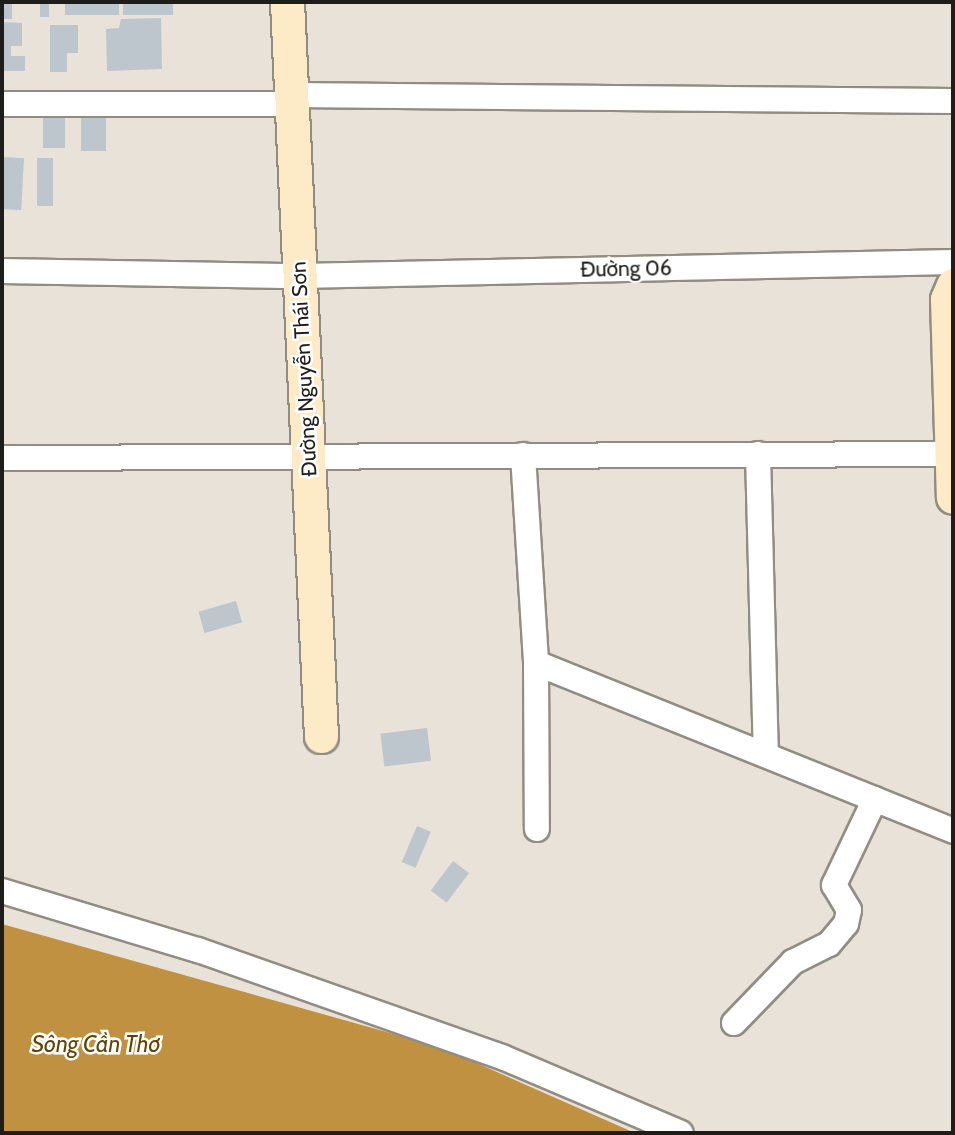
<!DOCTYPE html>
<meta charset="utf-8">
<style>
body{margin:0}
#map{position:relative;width:955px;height:1135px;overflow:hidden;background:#e8e2d8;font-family:Cabin,sans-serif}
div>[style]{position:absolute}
.water>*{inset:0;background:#bf9140}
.building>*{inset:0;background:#bdc5cd;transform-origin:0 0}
.roads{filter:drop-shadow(2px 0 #928c83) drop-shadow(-2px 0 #928c83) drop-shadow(0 2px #928c83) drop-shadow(0 -2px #928c83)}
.street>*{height:24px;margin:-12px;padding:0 12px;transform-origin:12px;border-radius:12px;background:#fff}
.secondary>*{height:33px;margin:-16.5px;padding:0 16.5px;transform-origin:16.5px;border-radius:16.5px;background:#fdeac6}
span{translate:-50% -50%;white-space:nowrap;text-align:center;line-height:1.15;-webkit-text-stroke:5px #fff;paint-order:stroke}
.street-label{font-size:21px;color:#1f1d19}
.water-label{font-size:23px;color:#624300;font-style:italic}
.frame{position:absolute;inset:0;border:4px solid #1f1d19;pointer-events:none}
</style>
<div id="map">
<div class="water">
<i style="clip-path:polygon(2px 924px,440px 1047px,635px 1133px,2px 1133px)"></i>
</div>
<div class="building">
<i style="left:2px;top:2px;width:10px;height:17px"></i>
<i style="left:40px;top:2px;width:9px;height:15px"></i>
<i style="left:65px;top:2px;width:54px;height:13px"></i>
<i style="left:123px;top:2px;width:50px;height:13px"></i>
<i style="clip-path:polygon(161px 18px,162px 69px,107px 71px,106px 29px,119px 28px,121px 19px)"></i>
<i style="clip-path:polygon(2px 22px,22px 23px,22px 46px,11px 46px,11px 56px,25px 56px,25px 71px,2px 71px)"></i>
<i style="clip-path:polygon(50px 25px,78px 25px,78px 53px,67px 53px,67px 72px,50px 72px)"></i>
<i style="left:81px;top:108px;width:25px;height:43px"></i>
<i style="left:43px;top:109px;width:22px;height:39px"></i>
<i style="left:2px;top:157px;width:22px;height:52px;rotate:3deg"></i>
<i style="left:37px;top:158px;width:16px;height:48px"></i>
<i style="left:236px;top:601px;width:22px;height:39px;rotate:74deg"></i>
<i style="left:427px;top:728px;width:33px;height:47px;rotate:83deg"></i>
<i style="left:417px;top:826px;width:15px;height:39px;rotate:23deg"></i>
<i style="left:453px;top:861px;width:20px;height:37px;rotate:37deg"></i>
</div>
<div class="roads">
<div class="street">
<i style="left:291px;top:95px;width:662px;rotate:0.52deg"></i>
<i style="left:2px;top:104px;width:290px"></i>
<i style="left:2px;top:271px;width:297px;rotate:1deg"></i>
<i style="left:299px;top:276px;width:654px;rotate:-1.23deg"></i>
<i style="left:758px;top:454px;width:301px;rotate:88.5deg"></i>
<i style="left:523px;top:455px;width:208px;rotate:86.4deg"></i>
<i style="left:536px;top:663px;width:450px;rotate:21.9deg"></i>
<i style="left:2px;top:458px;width:951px;rotate:-0.24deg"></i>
<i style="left:536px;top:663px;width:166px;rotate:89.7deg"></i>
<i style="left:2px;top:891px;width:205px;rotate:16.8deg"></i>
<i style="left:198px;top:950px;width:322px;rotate:19.4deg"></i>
<i style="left:502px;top:1057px;width:194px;rotate:23deg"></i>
<i style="left:734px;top:1023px;width:85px;rotate:-46deg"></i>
<i style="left:793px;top:962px;width:40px;rotate:-26.6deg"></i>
<i style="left:829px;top:944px;width:26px;rotate:-50deg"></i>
<i style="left:846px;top:924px;width:14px;rotate:-78deg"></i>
<i style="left:849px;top:910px;width:29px;rotate:-121deg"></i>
<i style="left:834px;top:885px;width:95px;rotate:-64.5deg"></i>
</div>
<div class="secondary">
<i style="left:287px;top:2px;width:735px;rotate:87.35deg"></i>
<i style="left:953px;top:285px;width:15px;rotate:113deg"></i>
<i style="left:947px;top:299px;width:198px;rotate:88.3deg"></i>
</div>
</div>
<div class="street-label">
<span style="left:626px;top:269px;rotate:-1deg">Đường 06</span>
<span style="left:304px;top:369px;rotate:-93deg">Đường Nguyễn Thái Sơn</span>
</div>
<div class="water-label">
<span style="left:96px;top:1044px">Sông Cần Thơ</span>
</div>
<div class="frame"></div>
</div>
